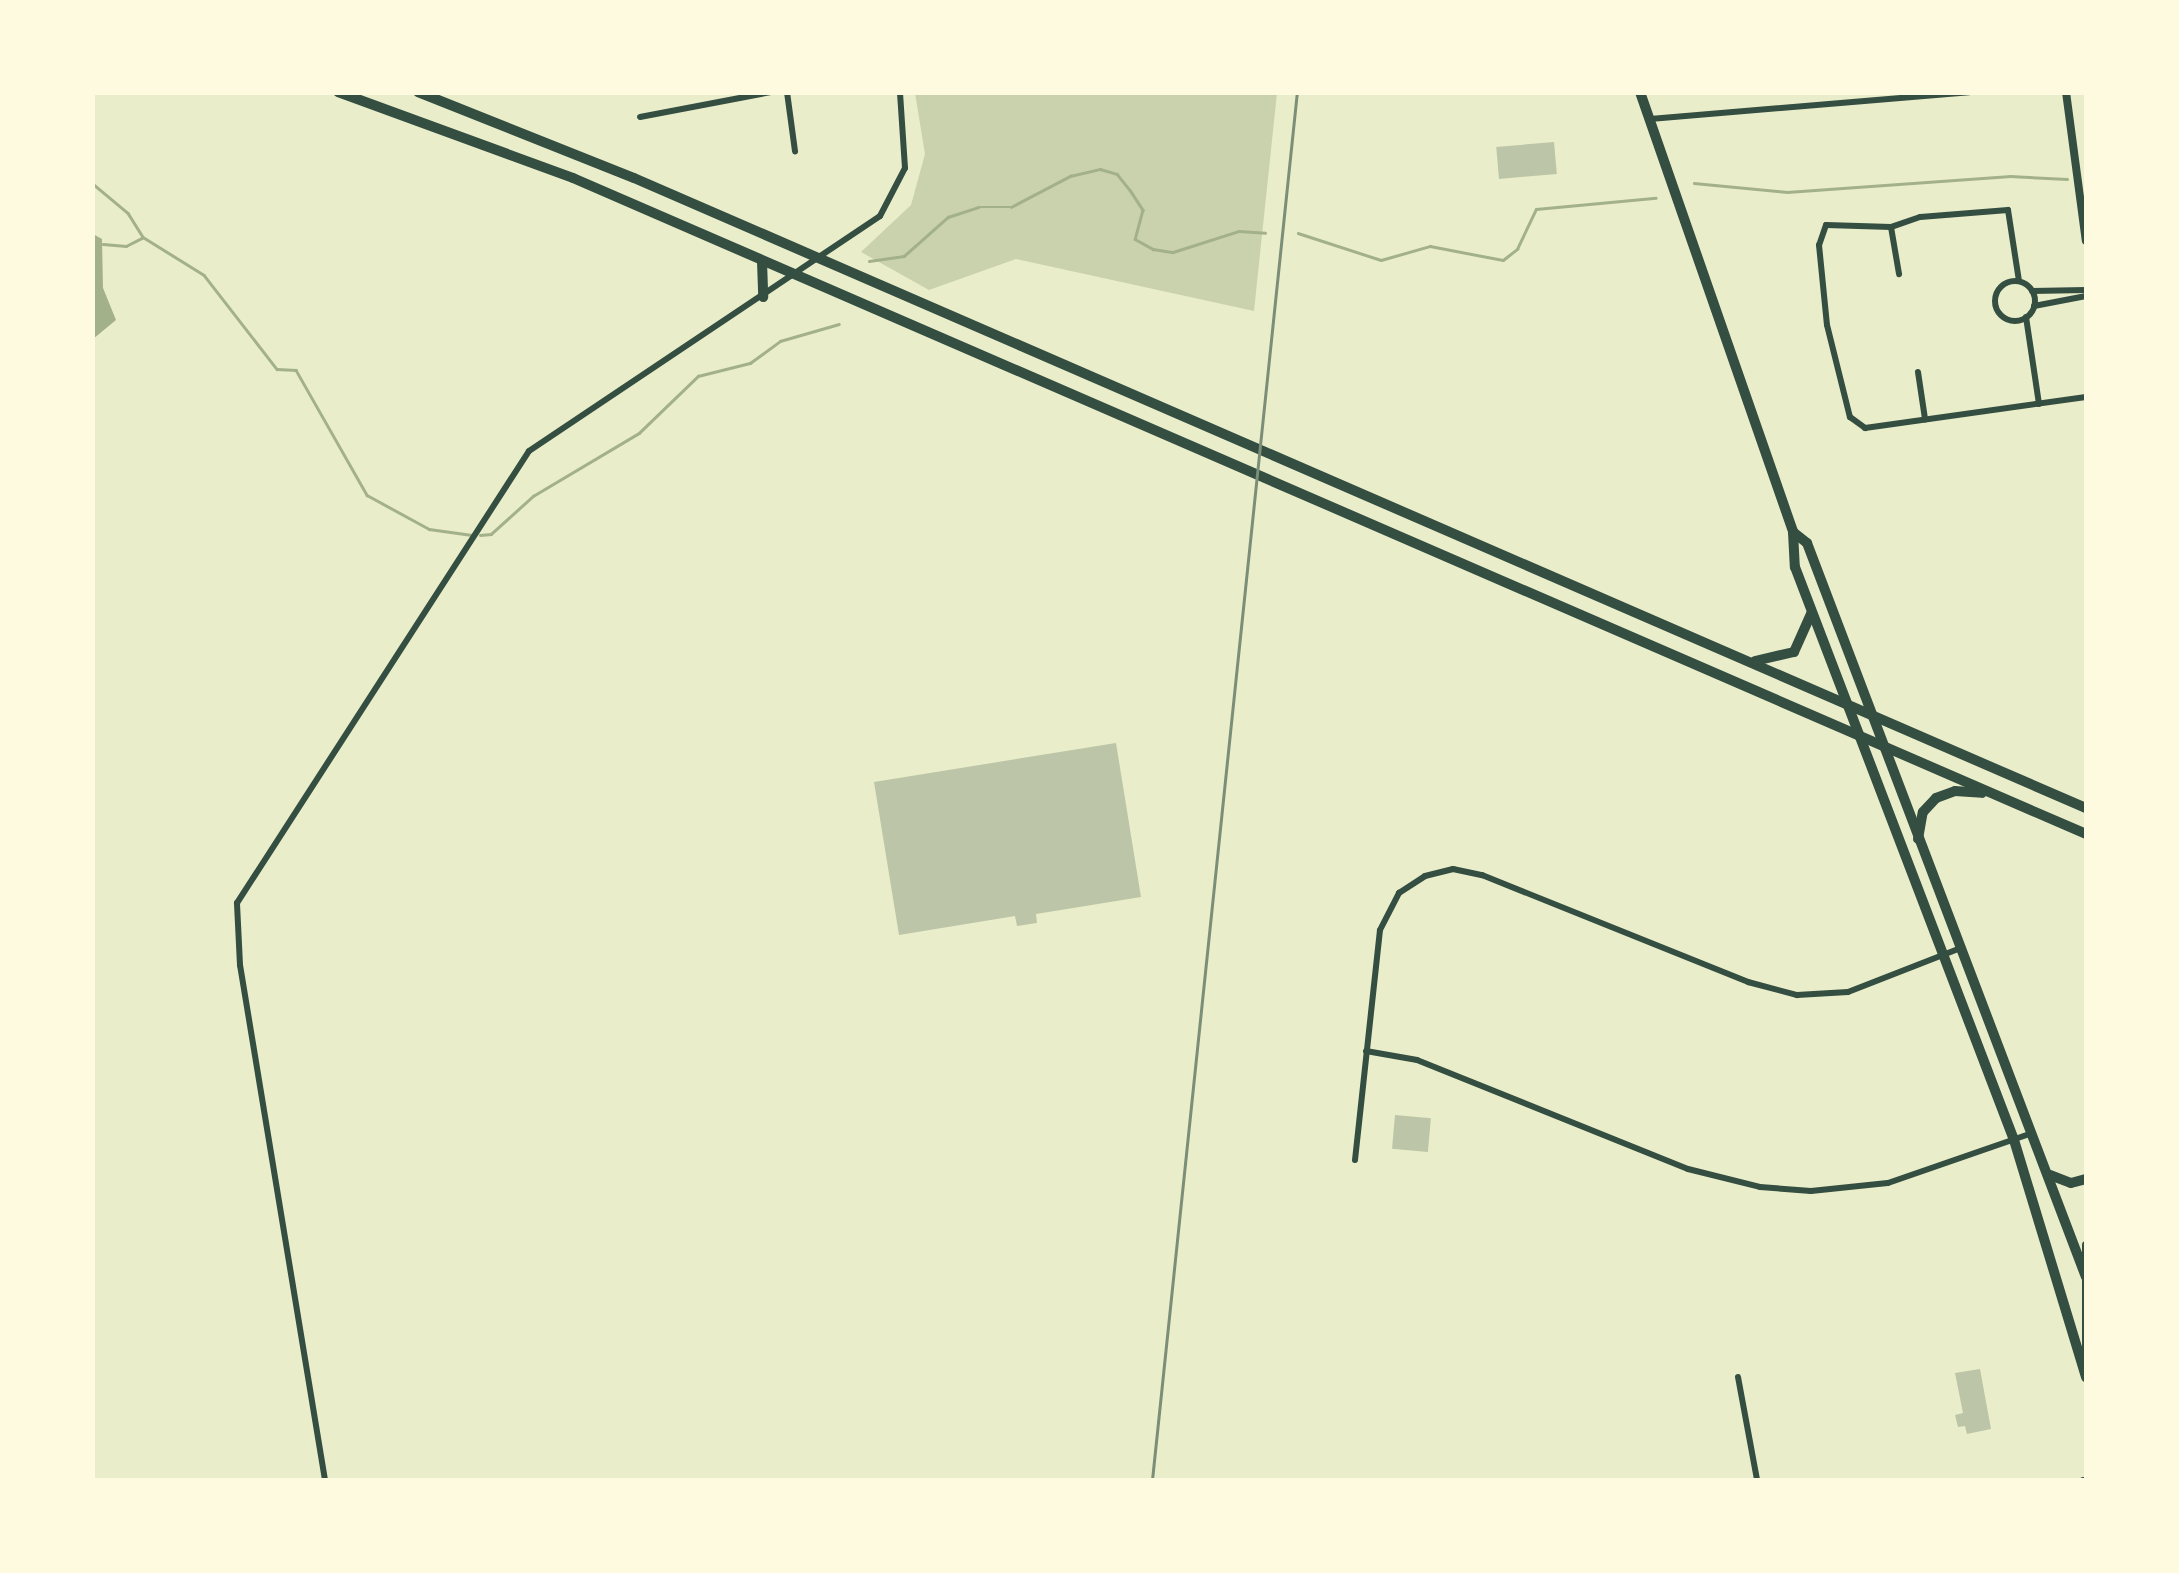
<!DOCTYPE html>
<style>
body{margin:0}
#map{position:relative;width:2179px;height:1573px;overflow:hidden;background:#e9edc9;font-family:"Alegreya Sans",sans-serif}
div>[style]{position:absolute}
.green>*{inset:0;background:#cad2ad}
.water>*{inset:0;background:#a3b18a}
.stream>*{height:2.5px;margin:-1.25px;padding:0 1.25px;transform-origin:1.25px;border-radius:1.25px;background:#a3b18a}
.building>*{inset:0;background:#bcc5a7;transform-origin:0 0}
.minor>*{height:6px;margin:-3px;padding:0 3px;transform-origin:3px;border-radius:3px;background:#344e41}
.minor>.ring{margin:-3px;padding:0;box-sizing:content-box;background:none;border:6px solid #344e41;border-radius:50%}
.tertiary>*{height:8px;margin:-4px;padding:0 4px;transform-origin:4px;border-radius:4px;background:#344e41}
.primary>*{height:10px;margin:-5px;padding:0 5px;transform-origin:5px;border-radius:5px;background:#344e41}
.trunk>*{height:10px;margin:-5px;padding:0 5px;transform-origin:5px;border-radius:5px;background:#344e41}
.rail>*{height:2.5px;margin:-1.25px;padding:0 1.25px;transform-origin:1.25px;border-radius:1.25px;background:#7c8e77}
span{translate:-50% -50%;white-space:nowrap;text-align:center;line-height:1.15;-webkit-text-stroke:10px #fefae0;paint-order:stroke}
.frame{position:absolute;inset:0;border:95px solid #fefae0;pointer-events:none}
</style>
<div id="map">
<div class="green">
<i style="clip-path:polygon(915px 93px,1277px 93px,1254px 311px,1016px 259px,929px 290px,861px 252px,911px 205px,925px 154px)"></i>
</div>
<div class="water">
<i style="clip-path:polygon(93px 234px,102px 239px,103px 288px,116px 320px,93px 339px)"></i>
</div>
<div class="stream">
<i style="left:92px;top:183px;width:47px;rotate:39.8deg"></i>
<i style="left:128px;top:213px;width:28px;rotate:58deg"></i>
<i style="left:143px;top:237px;width:72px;rotate:31.9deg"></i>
<i style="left:204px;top:275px;width:119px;rotate:52.2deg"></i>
<i style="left:277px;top:369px;width:19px;rotate:3deg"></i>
<i style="left:296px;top:370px;width:144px;rotate:60.4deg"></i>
<i style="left:367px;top:495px;width:71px;rotate:28.7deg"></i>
<i style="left:429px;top:529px;width:43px;rotate:7.9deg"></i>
<i style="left:1694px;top:183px;width:93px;rotate:5.5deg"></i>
<i style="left:1787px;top:192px;width:224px;rotate:-4.1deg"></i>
<i style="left:2010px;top:176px;width:57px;rotate:3deg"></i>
<i style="left:1298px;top:233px;width:87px;rotate:18deg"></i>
<i style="left:1381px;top:260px;width:51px;rotate:-15.9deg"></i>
<i style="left:1430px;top:246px;width:74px;rotate:10.9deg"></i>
<i style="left:1503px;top:260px;width:18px;rotate:-38deg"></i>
<i style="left:1517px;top:249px;width:44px;rotate:-64.6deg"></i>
<i style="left:1536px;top:209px;width:120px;rotate:-5.3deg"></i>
<i style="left:103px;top:244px;width:23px;rotate:5deg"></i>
<i style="left:126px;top:246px;width:18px;rotate:-27deg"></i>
<i style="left:869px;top:261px;width:35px;rotate:-8deg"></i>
<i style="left:904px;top:256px;width:59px;rotate:-41.6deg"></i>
<i style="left:948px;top:217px;width:32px;rotate:-18deg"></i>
<i style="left:978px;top:207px;width:33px"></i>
<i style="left:1011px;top:207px;width:67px;rotate:-27.7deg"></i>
<i style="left:1070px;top:176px;width:31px;rotate:-13deg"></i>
<i style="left:1100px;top:169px;width:18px;rotate:16deg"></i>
<i style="left:1117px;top:174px;width:21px;rotate:51deg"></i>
<i style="left:1130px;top:190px;width:24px;rotate:57deg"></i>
<i style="left:1143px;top:210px;width:30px;rotate:105deg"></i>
<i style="left:1135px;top:239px;width:21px;rotate:29deg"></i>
<i style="left:1153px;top:249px;width:20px;rotate:9deg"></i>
<i style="left:1173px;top:252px;width:69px;rotate:-17.7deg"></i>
<i style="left:1239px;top:231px;width:26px;rotate:4deg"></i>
<i style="left:480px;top:535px;width:11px;rotate:-5deg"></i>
<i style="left:491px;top:534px;width:57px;rotate:-42.1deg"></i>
<i style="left:533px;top:496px;width:123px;rotate:-30.7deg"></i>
<i style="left:639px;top:433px;width:82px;rotate:-44deg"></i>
<i style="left:698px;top:376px;width:54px;rotate:-14deg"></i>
<i style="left:750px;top:363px;width:37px;rotate:-36deg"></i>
<i style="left:780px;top:341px;width:61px;rotate:-16.1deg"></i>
</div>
<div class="building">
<i style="left:1554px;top:142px;width:32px;height:58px;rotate:85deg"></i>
<i style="clip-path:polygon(1116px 743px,1141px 897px,1036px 914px,1037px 923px,1017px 926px,1015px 916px,899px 935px,874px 782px)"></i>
<i style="left:1395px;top:1115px;width:36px;height:34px;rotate:5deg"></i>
<i style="clip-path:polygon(1980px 1369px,1991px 1429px,1967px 1434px,1965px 1426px,1958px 1427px,1955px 1415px,1963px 1413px,1955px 1373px)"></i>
</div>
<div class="minor">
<i style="left:787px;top:92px;width:60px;rotate:82.3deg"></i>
<i style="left:640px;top:117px;width:133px;rotate:-10.8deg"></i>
<i style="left:1650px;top:119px;width:320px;rotate:-4.8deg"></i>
<i style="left:1891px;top:227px;width:48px;rotate:80.3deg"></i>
<i style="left:2019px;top:281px;width:72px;rotate:-98.8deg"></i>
<i style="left:2008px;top:210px;width:88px;rotate:175.5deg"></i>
<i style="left:1920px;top:217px;width:31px;rotate:161deg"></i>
<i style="left:1891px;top:227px;width:65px;rotate:-178.2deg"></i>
<i style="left:1826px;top:225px;width:21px;rotate:109deg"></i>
<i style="left:1819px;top:245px;width:80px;rotate:84.3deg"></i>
<i style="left:1827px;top:325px;width:95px;rotate:76deg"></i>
<i style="left:1850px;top:417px;width:19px;rotate:36deg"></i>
<i style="left:1865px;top:428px;width:223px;rotate:-8deg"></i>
<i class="ring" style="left:1995px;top:281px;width:34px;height:34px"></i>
<i style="left:2032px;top:291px;width:54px;rotate:-1.1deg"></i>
<i style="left:2034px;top:306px;width:53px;rotate:-10.9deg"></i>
<i style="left:2026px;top:317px;width:88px;rotate:81.5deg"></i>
<i style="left:1918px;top:372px;width:48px;rotate:81.5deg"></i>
<i style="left:1366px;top:1051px;width:52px;rotate:10deg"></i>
<i style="left:1417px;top:1060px;width:292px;rotate:21.9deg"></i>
<i style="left:1688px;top:1169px;width:74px;rotate:14deg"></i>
<i style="left:1760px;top:1187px;width:51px;rotate:4.5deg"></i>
<i style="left:1811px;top:1191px;width:77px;rotate:-5.9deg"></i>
<i style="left:1888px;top:1183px;width:152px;rotate:-19.1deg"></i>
<i style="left:1355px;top:1160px;width:231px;rotate:-83.8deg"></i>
<i style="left:1380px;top:930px;width:42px;rotate:-62.8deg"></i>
<i style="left:1399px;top:893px;width:31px;rotate:-33deg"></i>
<i style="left:1425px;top:876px;width:29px;rotate:-14deg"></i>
<i style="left:1453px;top:869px;width:30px;rotate:12deg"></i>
<i style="left:1482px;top:875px;width:287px;rotate:21.9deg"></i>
<i style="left:1748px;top:982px;width:51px;rotate:14.9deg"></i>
<i style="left:1797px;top:995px;width:51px;rotate:-3.4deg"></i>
<i style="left:1848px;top:992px;width:121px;rotate:-21.3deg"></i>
<i style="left:1738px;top:1377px;width:105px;rotate:79.5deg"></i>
<i style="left:325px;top:1480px;width:522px;rotate:-99.37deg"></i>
<i style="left:240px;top:965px;width:62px;rotate:-92.8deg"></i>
<i style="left:237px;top:903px;width:538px;rotate:-57.14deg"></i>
<i style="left:529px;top:451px;width:422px;rotate:-33.8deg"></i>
<i style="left:880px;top:216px;width:54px;rotate:-62.5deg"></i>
<i style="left:905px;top:168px;width:76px;rotate:-93.8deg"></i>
<i style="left:2083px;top:1480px;width:3px"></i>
</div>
<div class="tertiary">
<i style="left:2066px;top:92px;width:150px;rotate:82.4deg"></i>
<i style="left:2086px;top:1245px;width:119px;rotate:90deg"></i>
</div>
<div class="primary">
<i style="left:1640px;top:92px;width:466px;rotate:70.8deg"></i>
<i style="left:1793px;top:532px;width:35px;rotate:87deg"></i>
<i style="left:1795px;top:567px;width:613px;rotate:69.08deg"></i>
<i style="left:2014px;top:1140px;width:248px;rotate:73.1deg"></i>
<i style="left:1793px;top:532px;width:18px;rotate:38deg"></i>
<i style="left:1807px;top:543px;width:785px;rotate:69.19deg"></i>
<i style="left:2050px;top:1175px;width:22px;rotate:21deg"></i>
<i style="left:2071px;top:1183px;width:16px;rotate:-15deg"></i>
</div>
<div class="trunk">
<i style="left:338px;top:92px;width:250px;rotate:20.1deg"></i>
<i style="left:573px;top:178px;width:1649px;rotate:23.44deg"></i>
<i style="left:418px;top:92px;width:232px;rotate:21.7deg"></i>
<i style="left:634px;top:178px;width:1583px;rotate:23.46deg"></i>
<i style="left:762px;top:261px;width:36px;rotate:88deg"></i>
<i style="left:1755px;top:661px;width:40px;rotate:-13deg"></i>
<i style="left:1794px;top:652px;width:42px;rotate:-65.9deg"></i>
<i style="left:1918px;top:839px;width:27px;rotate:-80deg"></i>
<i style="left:1923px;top:812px;width:19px;rotate:-47deg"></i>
<i style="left:1936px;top:798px;width:20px;rotate:-20deg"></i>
<i style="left:1955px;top:791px;width:27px;rotate:4deg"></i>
</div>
<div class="rail">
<i style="left:1152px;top:1480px;width:1396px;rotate:-84.04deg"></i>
</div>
<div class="frame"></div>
</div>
